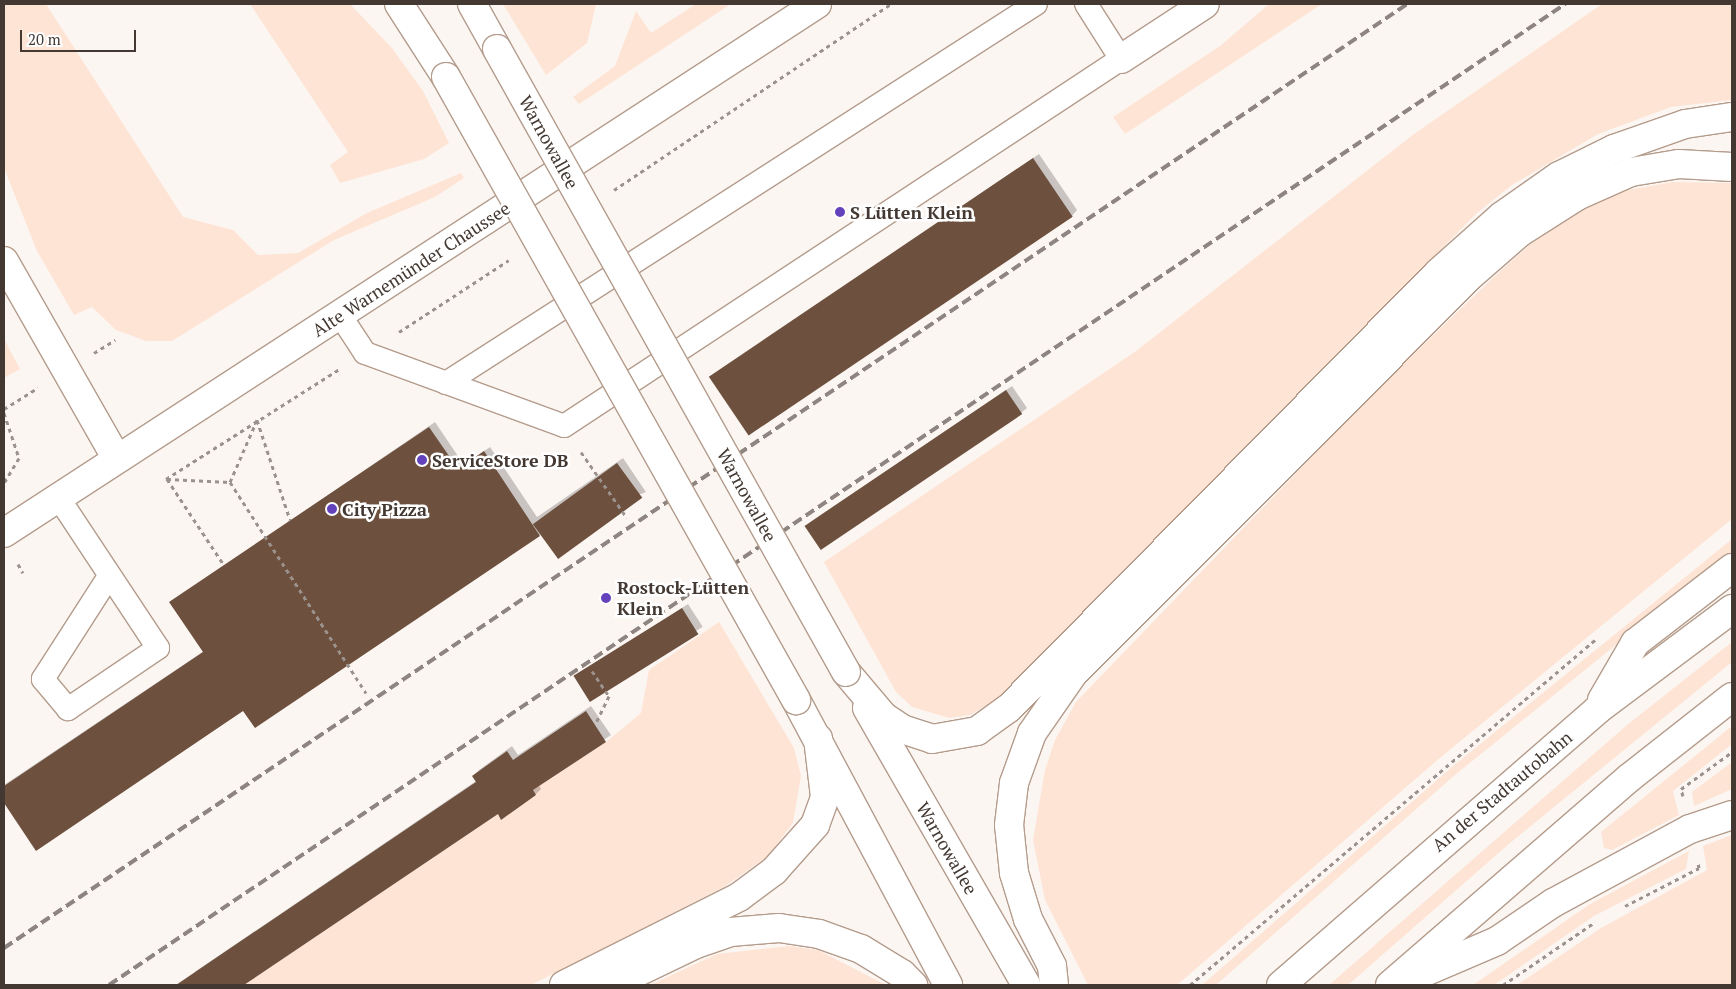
<!DOCTYPE html>
<meta charset="utf-8">
<style>
body{margin:0}
#map{position:relative;width:1736px;height:989px;overflow:hidden;background:#fcf6f3;font-family:"PT Serif",serif}
div>[style]{position:absolute}
.green>*{inset:0;background:#fee4d4}
.shadow>*{inset:0;background:#0003;transform-origin:0 0}
.building>*{inset:0;background:#6d503d;transform-origin:0 0}
.path>*{height:3px;margin-top:-1.5px;transform-origin:0;background:repeating-linear-gradient(90deg,#9b928e 0 4px,transparent 0 8px)}
.roads{filter:drop-shadow(1px 0 #b49c8c) drop-shadow(-1px 0 #b49c8c) drop-shadow(0 1px #b49c8c) drop-shadow(0 -1px #b49c8c)}
.service>*{height:22px;margin:-11px;padding:0 11px;transform-origin:11px;border-radius:11px;background:#fff}
.minor>*{height:28px;margin:-14px;padding:0 14px;transform-origin:14px;border-radius:14px;background:#fff}
.tertiary>*{height:28px;margin:-14px;padding:0 14px;transform-origin:14px;border-radius:14px;background:#fff}
.trunk>*{height:28px;margin:-14px;padding:0 14px;transform-origin:14px;border-radius:14px;background:#fff}
.rail>*{height:4px;margin-top:-2px;transform-origin:0;background:repeating-linear-gradient(90deg,#8e8580 0 10px,transparent 0 15px)}
.bridges{filter:drop-shadow(1px 0 #b49c8c) drop-shadow(-1px 0 #b49c8c) drop-shadow(0 1px #b49c8c) drop-shadow(0 -1px #b49c8c)}
.trunk-bridge>*{height:28px;margin:-14px;padding:0 14px;transform-origin:14px;border-radius:14px;background:#fff}
.dots>*{width:14px;height:14px;translate:-50% -50%;box-sizing:border-box;border:2px solid #fff;border-radius:50%}
span{translate:-50% -50%;white-space:nowrap;text-align:center;line-height:1.15;-webkit-text-stroke:5px #fff;paint-order:stroke}
.street-label{font-size:18px;color:#433832}
.poi-label{font-size:18px;color:#433832;font-weight:700}
.left{translate:0 -50%;text-align:left}
.frame{position:absolute;inset:0;border:5px solid #433832;pointer-events:none}
.scale{position:absolute;left:20px;top:30px;width:116px;height:22px;box-sizing:border-box;border:2px solid #433832;border-top:0;padding-left:6px;font-size:15px;line-height:18px;white-space:nowrap;color:#433832;-webkit-text-stroke:4px #fff;paint-order:stroke}
</style>
<div id="map">
<div class="green">
<i style="clip-path:polygon(4px 4px,46px 4px,183px 217px,233px 230px,258px 255px,298px 253px,367px 213px,461px 173px,464px 178px,435px 197px,334px 240px,172px 341px,146px 341px,116px 330px,92px 307px,74px 315px,37px 251px,4px 168px)"></i>
<i style="clip-path:polygon(250px 4px,350px 4px,392px 48px,423px 91px,449px 143px,424px 159px,340px 183px,330px 165px,348px 152px)"></i>
<i style="clip-path:polygon(503px 4px,596px 4px,587px 43px,546px 75px)"></i>
<i style="clip-path:polygon(696px 4px,731px 4px,579px 104px,573px 97px,615px 66px,636px 11px,651px 33px)"></i>
<i style="clip-path:polygon(1269px 4px,1322px 4px,1125px 134px,1113px 117px,1220px 46px)"></i>
<i style="clip-path:polygon(1602px 4px,1732px 4px,1732px 100px,1671px 107px,1598px 134px,1512px 185px,1477px 213px,995px 701px,970px 715px,949px 718px,912px 707px,896px 692px,824px 562px,1136px 351px,1414px 134px)"></i>
<i style="clip-path:polygon(1673px 182px,1732px 183px,1732px 519px,1441px 757px,1177px 985px,1088px 985px,1045px 900px,1033px 840px,1045px 770px,1055px 740px,1076px 702px,1376px 390px,1497px 274px,1532px 243px,1591px 204px,1622px 191px)"></i>
<i style="clip-path:polygon(4px 339px,20px 369px,4px 378px)"></i>
<i style="clip-path:polygon(1732px 539px,1732px 551px,1455px 775px,1216px 985px,1202px 985px,1452px 767px)"></i>
<i style="clip-path:polygon(719px 622px,794px 748px,801px 776px,793px 823px,768px 856px,724px 887px,531px 985px,244px 985px,498px 814px,502px 819px,536px 795px,533px 790px,606px 742px,641px 713px,649px 670px)"></i>
<i style="clip-path:polygon(1732px 642px,1732px 662px,1510px 843px,1348px 985px,1329px 985px,1627px 725px)"></i>
<i style="clip-path:polygon(1732px 726px,1732px 744px,1673px 791px,1679px 815px,1612px 850px,1604px 848px,1601px 832px)"></i>
<i style="clip-path:polygon(1732px 762px,1732px 789px,1694px 806px,1692px 792px)"></i>
<i style="clip-path:polygon(1732px 835px,1732px 985px,1517px 985px,1601px 928px,1707px 870px,1703px 846px)"></i>
<i style="clip-path:polygon(1689px 851px,1686px 869px,1594px 916px,1494px 985px,1473px 985px,1590px 904px)"></i>
<i style="clip-path:polygon(789px 946px,818px 950px,886px 985px,650px 985px,717px 954px)"></i>
</div>
<div class="shadow">
<i style="clip-path:polygon(1039px 154px,1077px 210px,1072px 216px,710px 377px)"></i>
<i style="clip-path:polygon(1012px 386px,1027px 408px,1021px 413px,822px 548px,807px 526px,812px 521px)"></i>
<i style="clip-path:polygon(435px 422px,464px 465px,490px 447px,537px 517px,623px 458px,646px 492px,541px 534px,255px 726px,244px 710px,36px 849px,4px 801px,4px 785px,204px 651px,171px 602px)"></i>
<i style="left:688px;top:604px;width:27px;height:134px;rotate:57deg"></i>
<i style="clip-path:polygon(591px 706px,611px 735px,539px 785px,541px 789px,536px 794px,502px 818px,498px 812px,241px 985px,197px 985px,191px 976px,196px 971px,476px 781px,473px 776px,479px 770px,512px 746px,518px 755px)"></i>
</div>
<div class="building">
<i style="left:1033px;top:158px;width:71px;height:391px;rotate:56deg"></i>
<i style="left:1006px;top:390px;width:29px;height:243px;rotate:56deg"></i>
<i style="clip-path:polygon(429px 427px,458px 469px,484px 451px,540px 536px,255px 728px,243px 711px,36px 851px,4px 803px,4px 786px,203px 652px,169px 602px)"></i>
<i style="left:617px;top:463px;width:43px;height:104px;rotate:54deg"></i>
<i style="left:682px;top:608px;width:31px;height:128px;rotate:58deg"></i>
<i style="clip-path:polygon(586px 711px,606px 742px,533px 790px,536px 795px,501px 820px,498px 814px,244px 985px,176px 985px,476px 782px,472px 776px,507px 751px,513px 760px)"></i>
</div>
<div class="path">
<i style="left:614px;top:190px;width:334px;rotate:-33.9deg"></i>
<i style="left:399px;top:332px;width:131px;rotate:-33.2deg"></i>
<i style="left:94px;top:353px;width:25px;rotate:-32deg"></i>
<i style="left:4px;top:409px;width:40px;rotate:-32deg"></i>
<i style="left:4px;top:413px;width:47px;rotate:71.6deg"></i>
<i style="left:19px;top:458px;width:29px;rotate:121deg"></i>
<i style="left:257px;top:420px;width:105px;rotate:71.7deg"></i>
<i style="left:581px;top:452px;width:80px;rotate:55.1deg"></i>
<i style="left:166px;top:479px;width:205px;rotate:-32.4deg"></i>
<i style="left:167px;top:479px;width:63px;rotate:2.7deg"></i>
<i style="left:230px;top:482px;width:251px;rotate:57.2deg"></i>
<i style="left:167px;top:479px;width:103px;rotate:56.5deg"></i>
<i style="left:230px;top:482px;width:68px;rotate:-66.5deg"></i>
<i style="left:18px;top:564px;width:10px;rotate:61deg"></i>
<i style="left:592px;top:671px;width:30px;rotate:56deg"></i>
<i style="left:609px;top:696px;width:32px;rotate:116deg"></i>
<i style="left:1683px;top:796px;width:7px;rotate:-106deg"></i>
<i style="left:1681px;top:789px;width:63px;rotate:-36deg"></i>
<i style="left:1625px;top:906px;width:83px;rotate:-27.2deg"></i>
<i style="left:1699px;top:868px;width:5px;rotate:-101deg"></i>
<i style="left:1190px;top:985px;width:533px;rotate:-40.44deg"></i>
<i style="left:1503px;top:985px;width:112px;rotate:-34.4deg"></i>
</div>
<div class="roads">
<div class="service">
<i style="left:340px;top:315px;width:45px;rotate:56.7deg"></i>
<i style="left:365px;top:353px;width:212px;rotate:20.1deg"></i>
<i style="left:564px;top:426px;width:667px;rotate:-33.38deg"></i>
<i style="left:1121px;top:59px;width:65px;rotate:-122.5deg"></i>
<i style="left:446px;top:383px;width:701px;rotate:-32.72deg"></i>
<i style="left:58px;top:497px;width:181px;rotate:56.5deg"></i>
<i style="left:158px;top:648px;width:109px;rotate:145.9deg"></i>
<i style="left:68px;top:709px;width:39px;rotate:-130deg"></i>
<i style="left:43px;top:679px;width:122px;rotate:-57.3deg"></i>
</div>
<div class="minor">
<i style="left:1121px;top:59px;width:100px;rotate:-33.2deg"></i>
</div>
<div class="tertiary">
<i style="left:4px;top:533px;width:970px;rotate:-33.05deg"></i>
</div>
<div class="trunk">
<i style="left:399px;top:4px;width:87px;rotate:57.2deg"></i>
<i style="left:472px;top:4px;width:51px;rotate:60.9deg"></i>
<i style="left:4px;top:261px;width:226px;rotate:60.3deg"></i>
<i style="left:846px;top:672px;width:57px;rotate:49.9deg"></i>
<i style="left:883px;top:716px;width:23px;rotate:34deg"></i>
<i style="left:902px;top:729px;width:32px;rotate:18deg"></i>
<i style="left:932px;top:739px;width:46px;rotate:-10.1deg"></i>
<i style="left:977px;top:731px;width:39px;rotate:-36deg"></i>
<i style="left:1009px;top:708px;width:611px;rotate:-45.4deg"></i>
<i style="left:1438px;top:273px;width:86px;rotate:-41.7deg"></i>
<i style="left:1502px;top:216px;width:70px;rotate:-35.1deg"></i>
<i style="left:1559px;top:176px;width:61px;rotate:-26.1deg"></i>
<i style="left:1614px;top:149px;width:75px;rotate:-19.4deg"></i>
<i style="left:1685px;top:124px;width:48px;rotate:-8.5deg"></i>
<i style="left:796px;top:700px;width:323px;rotate:61.9deg"></i>
<i style="left:1602px;top:700px;width:66px;rotate:-59.9deg"></i>
<i style="left:1635px;top:643px;width:123px;rotate:-37.7deg"></i>
<i style="left:867px;top:708px;width:319px;rotate:60.1deg"></i>
<i style="left:1411px;top:978px;width:94px;rotate:-23.3deg"></i>
<i style="left:1497px;top:941px;width:68px;rotate:-34.2deg"></i>
<i style="left:1553px;top:903px;width:156px;rotate:-28.4deg"></i>
<i style="left:1690px;top:829px;width:44px;rotate:-18.4deg"></i>
<i style="left:564px;top:985px;width:196px;rotate:-26.7deg"></i>
<i style="left:739px;top:897px;width:44px;rotate:-36.6deg"></i>
<i style="left:774px;top:871px;width:62px;rotate:-48.3deg"></i>
<i style="left:815px;top:825px;width:30px;rotate:-70deg"></i>
<i style="left:825px;top:797px;width:59px;rotate:-96.8deg"></i>
<i style="left:611px;top:985px;width:94px;rotate:-25.8deg"></i>
<i style="left:696px;top:944px;width:36px;rotate:-19deg"></i>
<i style="left:730px;top:932px;width:49px;rotate:-4.7deg"></i>
<i style="left:779px;top:928px;width:40px;rotate:8.5deg"></i>
<i style="left:819px;top:934px;width:45px;rotate:19.7deg"></i>
<i style="left:861px;top:949px;width:48px;rotate:31.4deg"></i>
<i style="left:902px;top:974px;width:16px;rotate:45deg"></i>
<i style="left:1054px;top:985px;width:19px;rotate:-96deg"></i>
<i style="left:1052px;top:966px;width:53px;rotate:-117.1deg"></i>
<i style="left:1028px;top:919px;width:48px;rotate:-106.9deg"></i>
<i style="left:1014px;top:873px;width:48px;rotate:-95.9deg"></i>
<i style="left:1009px;top:825px;width:42px;rotate:-83.2deg"></i>
<i style="left:1014px;top:783px;width:53px;rotate:-70.2deg"></i>
<i style="left:1032px;top:733px;width:72px;rotate:-55.2deg"></i>
<i style="left:1073px;top:674px;width:564px;rotate:-45.07deg"></i>
<i style="left:1471px;top:275px;width:64px;rotate:-41.2deg"></i>
<i style="left:1519px;top:233px;width:69px;rotate:-32.5deg"></i>
<i style="left:1577px;top:196px;width:59px;rotate:-24deg"></i>
<i style="left:1631px;top:172px;width:49px;rotate:-9.5deg"></i>
<i style="left:1679px;top:164px;width:53px;rotate:3.2deg"></i>
<i style="left:1281px;top:985px;width:419px;rotate:-41deg"></i>
<i style="left:1597px;top:710px;width:169px;rotate:-36.8deg"></i>
<i style="left:1390px;top:985px;width:316px;rotate:-40.9deg"></i>
<i style="left:1629px;top:778px;width:131px;rotate:-38.2deg"></i>
</div>
</div>
<div class="rail">
<i style="left:4px;top:948px;width:1691px;rotate:-33.93deg"></i>
<i style="left:109px;top:985px;width:1756px;rotate:-33.97deg"></i>
</div>
<div class="bridges">
<div class="trunk-bridge">
<i style="left:497px;top:49px;width:714px;rotate:60.74deg"></i>
<i style="left:446px;top:77px;width:715px;rotate:60.67deg"></i>
</div>
</div>
<div class="dots">
<i style="left:840px;top:212px;background:#6442bb"></i>
<i style="left:422px;top:460px;background:#6442bb"></i>
<i style="left:332px;top:509px;background:#6442bb"></i>
<i style="left:606px;top:598px;background:#6442bb"></i>
</div>
<div class="street-label">
<span style="left:549px;top:142px;rotate:61deg">Warnowallee</span>
<span style="left:411px;top:269px;rotate:-33deg">Alte Warnemünder Chaussee</span>
<span style="left:747px;top:495px;rotate:61deg">Warnowallee</span>
<span style="left:1502px;top:791px;rotate:-40deg">An der Stadtautobahn</span>
<span style="left:947px;top:848px;rotate:60deg">Warnowallee</span>
</div>
<div class="poi-label">
<span class="left" style="left:850px;top:212px">S Lütten Klein</span>
<span class="left" style="left:432px;top:460px">ServiceStore DB</span>
<span class="left" style="left:342px;top:509px">City Pizza</span>
<span class="left" style="left:617px;top:598px">Rostock-Lütten<br>Klein</span>
</div>
<div class="frame"></div>
<div class="scale">20 m</div>
</div>
